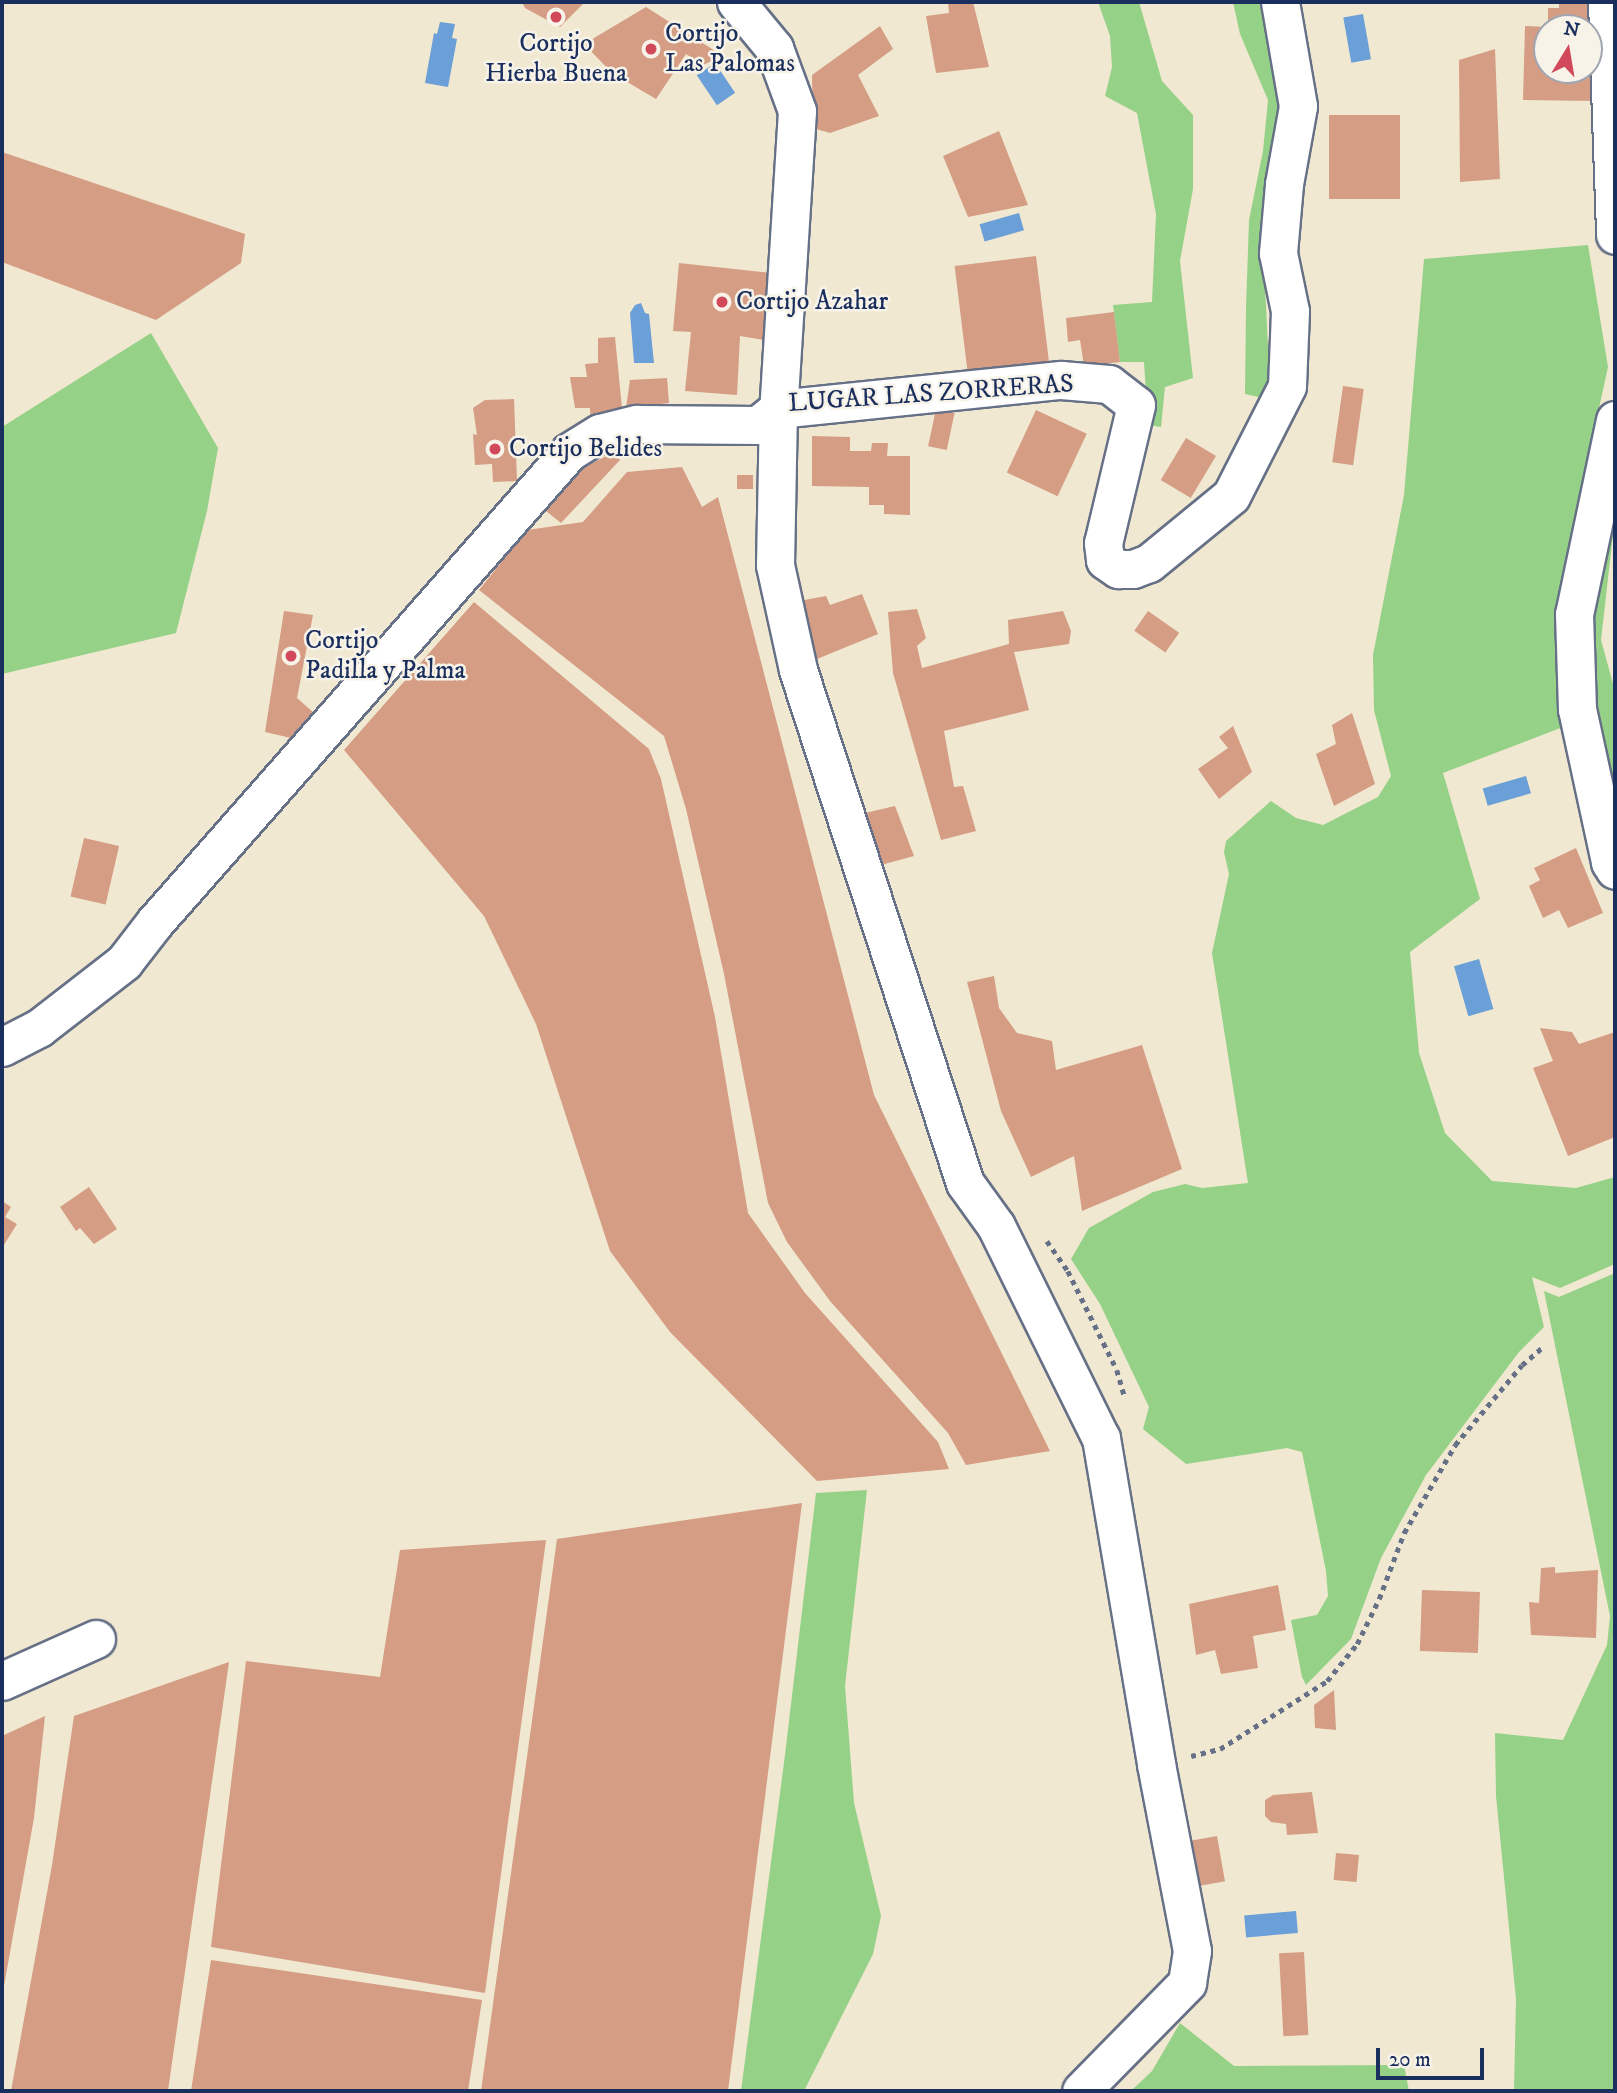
<!DOCTYPE html>
<style>
body{margin:0}
#map{position:relative;width:1617px;height:2093px;overflow:hidden;background:#f1e8d1;font-family:"IM FELL DW Pica",serif}
div>[style]{position:absolute}
.green>*{inset:0;background:#95d186}
.water>*{inset:0;background:#6a9fd7;transform-origin:0 0}
.building>*{inset:0;background:#d49d84;transform-origin:0 0}
.path>*{height:4.5px;margin-top:-2.25px;transform-origin:0;background:repeating-linear-gradient(90deg,#667086 0 5px,transparent 0 10px)}
.roads{filter:drop-shadow(2px 0 #667086) drop-shadow(-2px 0 #667086) drop-shadow(0 2px #667086) drop-shadow(0 -2px #667086)}
.minor>*{height:37px;margin:-18.5px;padding:0 18.5px;transform-origin:18.5px;border-radius:18.5px;background:#fff}
.dots>*{width:19px;height:19px;translate:-50% -50%;box-sizing:border-box;border:4px solid #f7f3e8;border-radius:50%}
span{translate:-50% -50%;white-space:nowrap;text-align:center;line-height:1.15;-webkit-text-stroke:5px #f7f3e8;paint-order:stroke}
.poi-label{font-size:26px;color:#1b2f5e}
.left{translate:0 -50%;text-align:left}
.street-label{font-size:26px;color:#1b2f5e}
.frame{position:absolute;inset:0;border:4px solid #1b2f5e;pointer-events:none}
.north{position:absolute;left:1533px;top:14px;width:70px;height:70px;box-sizing:border-box;background:#f7f3e8;border:2px solid #9fa5b1;border-radius:50%;rotate:11deg;font-size:19px;font-weight:700;line-height:28px;text-align:center;color:#1b2f5e}
.north::after{content:'';display:block;margin:auto;width:24px;height:32px;background:#d1495b;clip-path:polygon(50% 0,100% 100%,50% 72%,0 100%)}
.scale{position:absolute;left:1376px;top:2048px;width:108px;height:32px;box-sizing:border-box;border:4px solid #1b2f5e;border-top:0;padding-left:9px;font-size:21px;line-height:24px;white-space:nowrap;color:#1b2f5e;-webkit-text-stroke:5px #f7f3e8;paint-order:stroke}
</style>
<div id="map">
<div class="green">
<i style="clip-path:polygon(1098px 2px,1139px 2px,1162px 81px,1193px 115px,1193px 189px,1180px 261px,1193px 378px,1165px 387px,1161px 427px,1148px 425px,1144px 362px,1120px 362px,1113px 305px,1152px 302px,1156px 214px,1137px 113px,1105px 96px,1112px 67px,1110px 36px)"></i>
<i style="clip-path:polygon(1233px 2px,1265px 2px,1279px 99px,1264px 267px,1270px 386px,1263px 398px,1245px 394px,1246px 309px,1249px 220px,1263px 151px,1268px 100px,1240px 34px)"></i>
<i style="clip-path:polygon(1588px 245px,1608px 367px,1575px 518px,1559px 642px,1563px 727px,1443px 773px,1480px 899px,1410px 952px,1419px 1053px,1445px 1133px,1492px 1181px,1576px 1188px,1615px 1177px,1615px 1264px,1560px 1288px,1532px 1277px,1544px 1327px,1519px 1352px,1426px 1475px,1381px 1558px,1351px 1639px,1306px 1685px,1302px 1677px,1291px 1620px,1317px 1615px,1328px 1596px,1326px 1571px,1302px 1452px,1287px 1448px,1186px 1464px,1143px 1429px,1149px 1407px,1100px 1304px,1071px 1259px,1089px 1228px,1153px 1192px,1185px 1184px,1202px 1188px,1248px 1183px,1212px 953px,1229px 874px,1224px 852px,1226px 841px,1271px 801px,1296px 818px,1323px 825px,1378px 797px,1391px 776px,1374px 710px,1373px 655px,1404px 495px,1424px 259px)"></i>
<i style="clip-path:polygon(151px 333px,218px 448px,207px 511px,176px 633px,2px 674px,2px 427px)"></i>
<i style="clip-path:polygon(1615px 517px,1601px 640px,1615px 691px,1615px 809px,1585px 679px,1589px 604px,1603px 533px)"></i>
<i style="clip-path:polygon(1615px 1273px,1615px 2091px,1514px 2091px,1516px 1999px,1496px 1796px,1495px 1733px,1563px 1740px,1607px 1645px,1610px 1616px,1544px 1291px,1559px 1297px)"></i>
<i style="clip-path:polygon(867px 1490px,845px 1686px,854px 1803px,881px 1916px,873px 1954px,804px 2091px,741px 2091px,785px 1755px,816px 1493px)"></i>
<i style="clip-path:polygon(1180px 2023px,1234px 2066px,1404px 2065px,1409px 2091px,1131px 2091px,1152px 2071px)"></i>
</div>
<div class="water">
<i style="left:1363px;top:14px;width:46px;height:20px;rotate:80deg"></i>
<i style="clip-path:polygon(440px 22px,455px 24px,452px 38px,457px 39px,448px 87px,425px 83px,434px 33px,437px 34px)"></i>
<i style="left:715px;top:63px;width:36px;height:22px;rotate:56deg"></i>
<i style="left:1019px;top:213px;width:18px;height:41px;rotate:74deg"></i>
<i style="clip-path:polygon(641px 303px,645px 313px,649px 314px,654px 363px,634px 363px,630px 313px,635px 305px)"></i>
<i style="left:1526px;top:776px;width:18px;height:45px;rotate:74deg"></i>
<i style="left:1479px;top:959px;width:52px;height:26px;rotate:74deg"></i>
<i style="left:1296px;top:1911px;width:22px;height:52px;rotate:85deg"></i>
</div>
<div class="building">
<i style="clip-path:polygon(522px 2px,585px 2px,560px 27px,525px 8px)"></i>
<i style="clip-path:polygon(948px 2px,973px 2px,989px 67px,936px 73px,926px 16px,949px 13px)"></i>
<i style="clip-path:polygon(1559px 2px,1595px 2px,1594px 101px,1523px 100px,1525px 26px,1547px 27px,1547px 70px,1589px 70px,1589px 28px,1548px 28px,1548px 8px,1559px 8px)"></i>
<i style="clip-path:polygon(646px 7px,723px 56px,703px 65px,686px 54px,656px 99px,612px 73px,584px 44px)"></i>
<i style="clip-path:polygon(880px 26px,893px 49px,858px 75px,879px 116px,830px 133px,813px 128px,812px 75px)"></i>
<i style="clip-path:polygon(1495px 49px,1500px 179px,1460px 182px,1459px 60px)"></i>
<i style="left:1400px;top:115px;width:84px;height:71px;rotate:90deg"></i>
<i style="clip-path:polygon(999px 131px,1028px 205px,968px 217px,943px 156px)"></i>
<i style="clip-path:polygon(2px 152px,245px 234px,241px 263px,156px 320px,2px 262px)"></i>
<i style="left:1036px;top:256px;width:108px;height:82px;rotate:83deg"></i>
<i style="clip-path:polygon(679px 263px,771px 273px,764px 340px,740px 336px,737px 395px,685px 391px,691px 332px,673px 331px)"></i>
<i style="clip-path:polygon(1114px 312px,1120px 362px,1084px 366px,1080px 340px,1068px 342px,1066px 318px)"></i>
<i style="clip-path:polygon(615px 337px,622px 408px,591px 424px,590px 408px,575px 408px,570px 377px,587px 377px,585px 364px,598px 363px,598px 338px)"></i>
<i style="clip-path:polygon(667px 378px,669px 403px,626px 408px,630px 380px)"></i>
<i style="left:1343px;top:386px;width:21px;height:77px;rotate:8deg"></i>
<i style="clip-path:polygon(514px 399px,517px 481px,493px 482px,492px 464px,475px 465px,473px 434px,477px 435px,473px 408px,485px 400px)"></i>
<i style="left:936px;top:409px;width:19px;height:38px;rotate:12deg"></i>
<i style="left:1036px;top:410px;width:56px;height:69px;rotate:25deg"></i>
<i style="clip-path:polygon(812px 436px,850px 437px,850px 451px,871px 451px,872px 443px,888px 443px,887px 456px,910px 456px,910px 515px,884px 514px,884px 505px,869px 505px,869px 487px,812px 486px)"></i>
<i style="left:1186px;top:438px;width:35px;height:49px;rotate:31deg"></i>
<i style="clip-path:polygon(614px 452px,620px 460px,561px 523px,546px 511px,581px 469px)"></i>
<i style="clip-path:polygon(682px 467px,702px 507px,718px 497px,874px 1095px,1050px 1451px,966px 1465px,948px 1433px,830px 1301px,787px 1242px,768px 1203px,724px 974px,686px 809px,664px 736px,479px 590px,527px 530px,583px 522px,627px 472px)"></i>
<i style="left:737px;top:475px;width:16px;height:14px"></i>
<i style="clip-path:polygon(862px 594px,878px 634px,817px 659px,799px 601px,826px 596px,830px 605px)"></i>
<i style="clip-path:polygon(474px 602px,649px 749px,661px 779px,715px 1017px,748px 1213px,805px 1293px,938px 1442px,949px 1469px,817px 1481px,670px 1332px,610px 1251px,536px 1024px,484px 916px,344px 750px)"></i>
<i style="clip-path:polygon(917px 609px,926px 638px,917px 646px,922px 668px,1009px 644px,1008px 620px,1063px 611px,1071px 631px,1069px 644px,1014px 652px,1029px 710px,944px 731px,954px 787px,963px 786px,976px 831px,941px 840px,893px 673px,888px 612px)"></i>
<i style="clip-path:polygon(284px 611px,313px 615px,297px 698px,314px 713px,291px 738px,265px 732px)"></i>
<i style="left:1148px;top:611px;width:38px;height:24px;rotate:35deg"></i>
<i style="clip-path:polygon(1352px 713px,1375px 784px,1334px 806px,1316px 754px,1336px 744px,1332px 725px)"></i>
<i style="clip-path:polygon(1233px 726px,1252px 772px,1219px 799px,1198px 769px,1228px 748px,1219px 737px)"></i>
<i style="clip-path:polygon(895px 806px,914px 856px,881px 865px,865px 813px)"></i>
<i style="left:84px;top:838px;width:36px;height:60px;rotate:13deg"></i>
<i style="clip-path:polygon(1576px 848px,1603px 913px,1568px 928px,1559px 910px,1543px 918px,1529px 886px,1540px 880px,1534px 868px)"></i>
<i style="clip-path:polygon(994px 976px,999px 1008px,1017px 1033px,1052px 1041px,1056px 1070px,1142px 1045px,1182px 1169px,1082px 1211px,1074px 1156px,1031px 1177px,1001px 1111px,967px 982px)"></i>
<i style="clip-path:polygon(1540px 1028px,1572px 1032px,1579px 1044px,1615px 1032px,1615px 1137px,1568px 1156px,1533px 1068px,1553px 1061px)"></i>
<i style="clip-path:polygon(89px 1187px,117px 1229px,94px 1244px,80px 1228px,76px 1231px,60px 1207px)"></i>
<i style="clip-path:polygon(2px 1201px,11px 1207px,5px 1217px,17px 1224px,2px 1248px)"></i>
<i style="clip-path:polygon(802px 1503px,728px 2091px,481px 2091px,557px 1539px)"></i>
<i style="clip-path:polygon(546px 1540px,485px 1993px,211px 1947px,246px 1661px,380px 1677px,400px 1550px)"></i>
<i style="clip-path:polygon(1555px 1567px,1555px 1573px,1598px 1570px,1596px 1638px,1531px 1635px,1529px 1602px,1539px 1603px,1541px 1568px)"></i>
<i style="clip-path:polygon(1278px 1585px,1286px 1630px,1253px 1636px,1258px 1668px,1221px 1674px,1215px 1650px,1196px 1655px,1189px 1604px)"></i>
<i style="left:1422px;top:1590px;width:58px;height:61px;rotate:2deg"></i>
<i style="clip-path:polygon(229px 1662px,168px 2091px,11px 2091px,52px 1865px,74px 1716px)"></i>
<i style="clip-path:polygon(1334px 1690px,1336px 1730px,1315px 1728px,1314px 1705px)"></i>
<i style="clip-path:polygon(45px 1716px,34px 1818px,2px 1997px,2px 1736px)"></i>
<i style="clip-path:polygon(1312px 1792px,1318px 1833px,1287px 1835px,1286px 1824px,1271px 1822px,1265px 1816px,1265px 1800px,1273px 1795px)"></i>
<i style="left:1217px;top:1836px;width:46px;height:31px;rotate:80deg"></i>
<i style="left:1336px;top:1853px;width:23px;height:27px;rotate:5deg"></i>
<i style="left:1304px;top:1952px;width:83px;height:25px;rotate:87deg"></i>
<i style="clip-path:polygon(211px 1960px,482px 2000px,468px 2091px,191px 2091px)"></i>
</div>
<div class="path">
<i style="left:1047px;top:1241px;width:37px;rotate:55deg"></i>
<i style="left:1068px;top:1271px;width:110px;rotate:63.7deg"></i>
<i style="left:1117px;top:1370px;width:26px;rotate:74deg"></i>
<i style="left:1191px;top:1756px;width:30px;rotate:-14deg"></i>
<i style="left:1220px;top:1749px;width:127px;rotate:-32.4deg"></i>
<i style="left:1327px;top:1681px;width:48px;rotate:-51deg"></i>
<i style="left:1357px;top:1644px;width:50px;rotate:-63.9deg"></i>
<i style="left:1379px;top:1599px;width:71px;rotate:-69.3deg"></i>
<i style="left:1404px;top:1533px;width:102px;rotate:-59.9deg"></i>
<i style="left:1455px;top:1445px;width:104px;rotate:-50.1deg"></i>
<i style="left:1522px;top:1365px;width:28px;rotate:-41deg"></i>
</div>
<div class="roads">
<div class="minor">
<i style="left:736px;top:2px;width:60px;rotate:50.4deg"></i>
<i style="left:774px;top:48px;width:67px;rotate:69.9deg"></i>
<i style="left:797px;top:111px;width:299px;rotate:93.6deg"></i>
<i style="left:778px;top:409px;width:156px;rotate:91.1deg"></i>
<i style="left:775px;top:565px;width:107px;rotate:77.6deg"></i>
<i style="left:798px;top:670px;width:539px;rotate:71.97deg"></i>
<i style="left:965px;top:1183px;width:53px;rotate:54.2deg"></i>
<i style="left:996px;top:1226px;width:237px;rotate:63.7deg"></i>
<i style="left:1101px;top:1438px;width:331px;rotate:80.4deg"></i>
<i style="left:1156px;top:1764px;width:190px;rotate:79.1deg"></i>
<i style="left:1192px;top:1951px;width:32px;rotate:99deg"></i>
<i style="left:1187px;top:1983px;width:151px;rotate:134.5deg"></i>
<i style="left:1607px;top:2px;width:233px;rotate:88deg"></i>
<i style="left:778px;top:409px;width:284px;rotate:-5.9deg"></i>
<i style="left:1061px;top:380px;width:48px;rotate:4.8deg"></i>
<i style="left:1109px;top:384px;width:34px;rotate:38deg"></i>
<i style="left:1136px;top:405px;width:142px;rotate:103.4deg"></i>
<i style="left:1103px;top:543px;width:17px;rotate:83deg"></i>
<i style="left:1105px;top:560px;width:16px;rotate:35deg"></i>
<i style="left:1118px;top:569px;width:15px"></i>
<i style="left:1133px;top:569px;width:17px;rotate:-21deg"></i>
<i style="left:1149px;top:563px;width:106px;rotate:-39.3deg"></i>
<i style="left:1231px;top:496px;width:123px;rotate:-63deg"></i>
<i style="left:1287px;top:386px;width:75px;rotate:-87.7deg"></i>
<i style="left:1290px;top:311px;width:59px;rotate:-101.7deg"></i>
<i style="left:1278px;top:253px;width:69px;rotate:-85deg"></i>
<i style="left:1284px;top:184px;width:79px;rotate:-79.8deg"></i>
<i style="left:1298px;top:106px;width:106px;rotate:-99.8deg"></i>
<i style="left:1615px;top:420px;width:198px;rotate:101.9deg"></i>
<i style="left:1574px;top:614px;width:95px;rotate:88.2deg"></i>
<i style="left:1577px;top:709px;width:157px;rotate:77.8deg"></i>
<i style="left:1610px;top:862px;width:9px;rotate:58deg"></i>
<i style="left:2px;top:1047px;width:42px;rotate:-27.2deg"></i>
<i style="left:39px;top:1028px;width:108px;rotate:-37.8deg"></i>
<i style="left:124px;top:962px;width:51px;rotate:-52.2deg"></i>
<i style="left:155px;top:922px;width:626px;rotate:-48.62deg"></i>
<i style="left:569px;top:452px;width:36px;rotate:-32deg"></i>
<i style="left:600px;top:433px;width:38px;rotate:-14deg"></i>
<i style="left:637px;top:424px;width:121px;rotate:0.5deg"></i>
<i style="left:758px;top:425px;width:26px;rotate:-39deg"></i>
<i style="left:2px;top:1681px;width:103px;rotate:-24.1deg"></i>
</div>
</div>
<div class="dots">
<i style="left:556px;top:17px;background:#d1495b"></i>
<i style="left:651px;top:49px;background:#d1495b"></i>
<i style="left:722px;top:302px;background:#d1495b"></i>
<i style="left:495px;top:449px;background:#d1495b"></i>
<i style="left:291px;top:656px;background:#d1495b"></i>
</div>
<div class="poi-label">
<span class="left" style="left:665px;top:49px">Cortijo<br>Las Palomas</span>
<span style="left:556px;top:59px">Cortijo<br>Hierba Buena</span>
<span class="left" style="left:736px;top:302px">Cortijo Azahar</span>
<span class="left" style="left:509px;top:449px">Cortijo Belides</span>
<span class="left" style="left:305px;top:656px">Cortijo<br>Padilla y Palma</span>
</div>
<div class="street-label">
<span style="left:931px;top:394px;rotate:-4deg">LUGAR LAS ZORRERAS</span>
</div>
<div class="frame"></div>
<div class="north">N</div>
<div class="scale">20 m</div>
</div>
